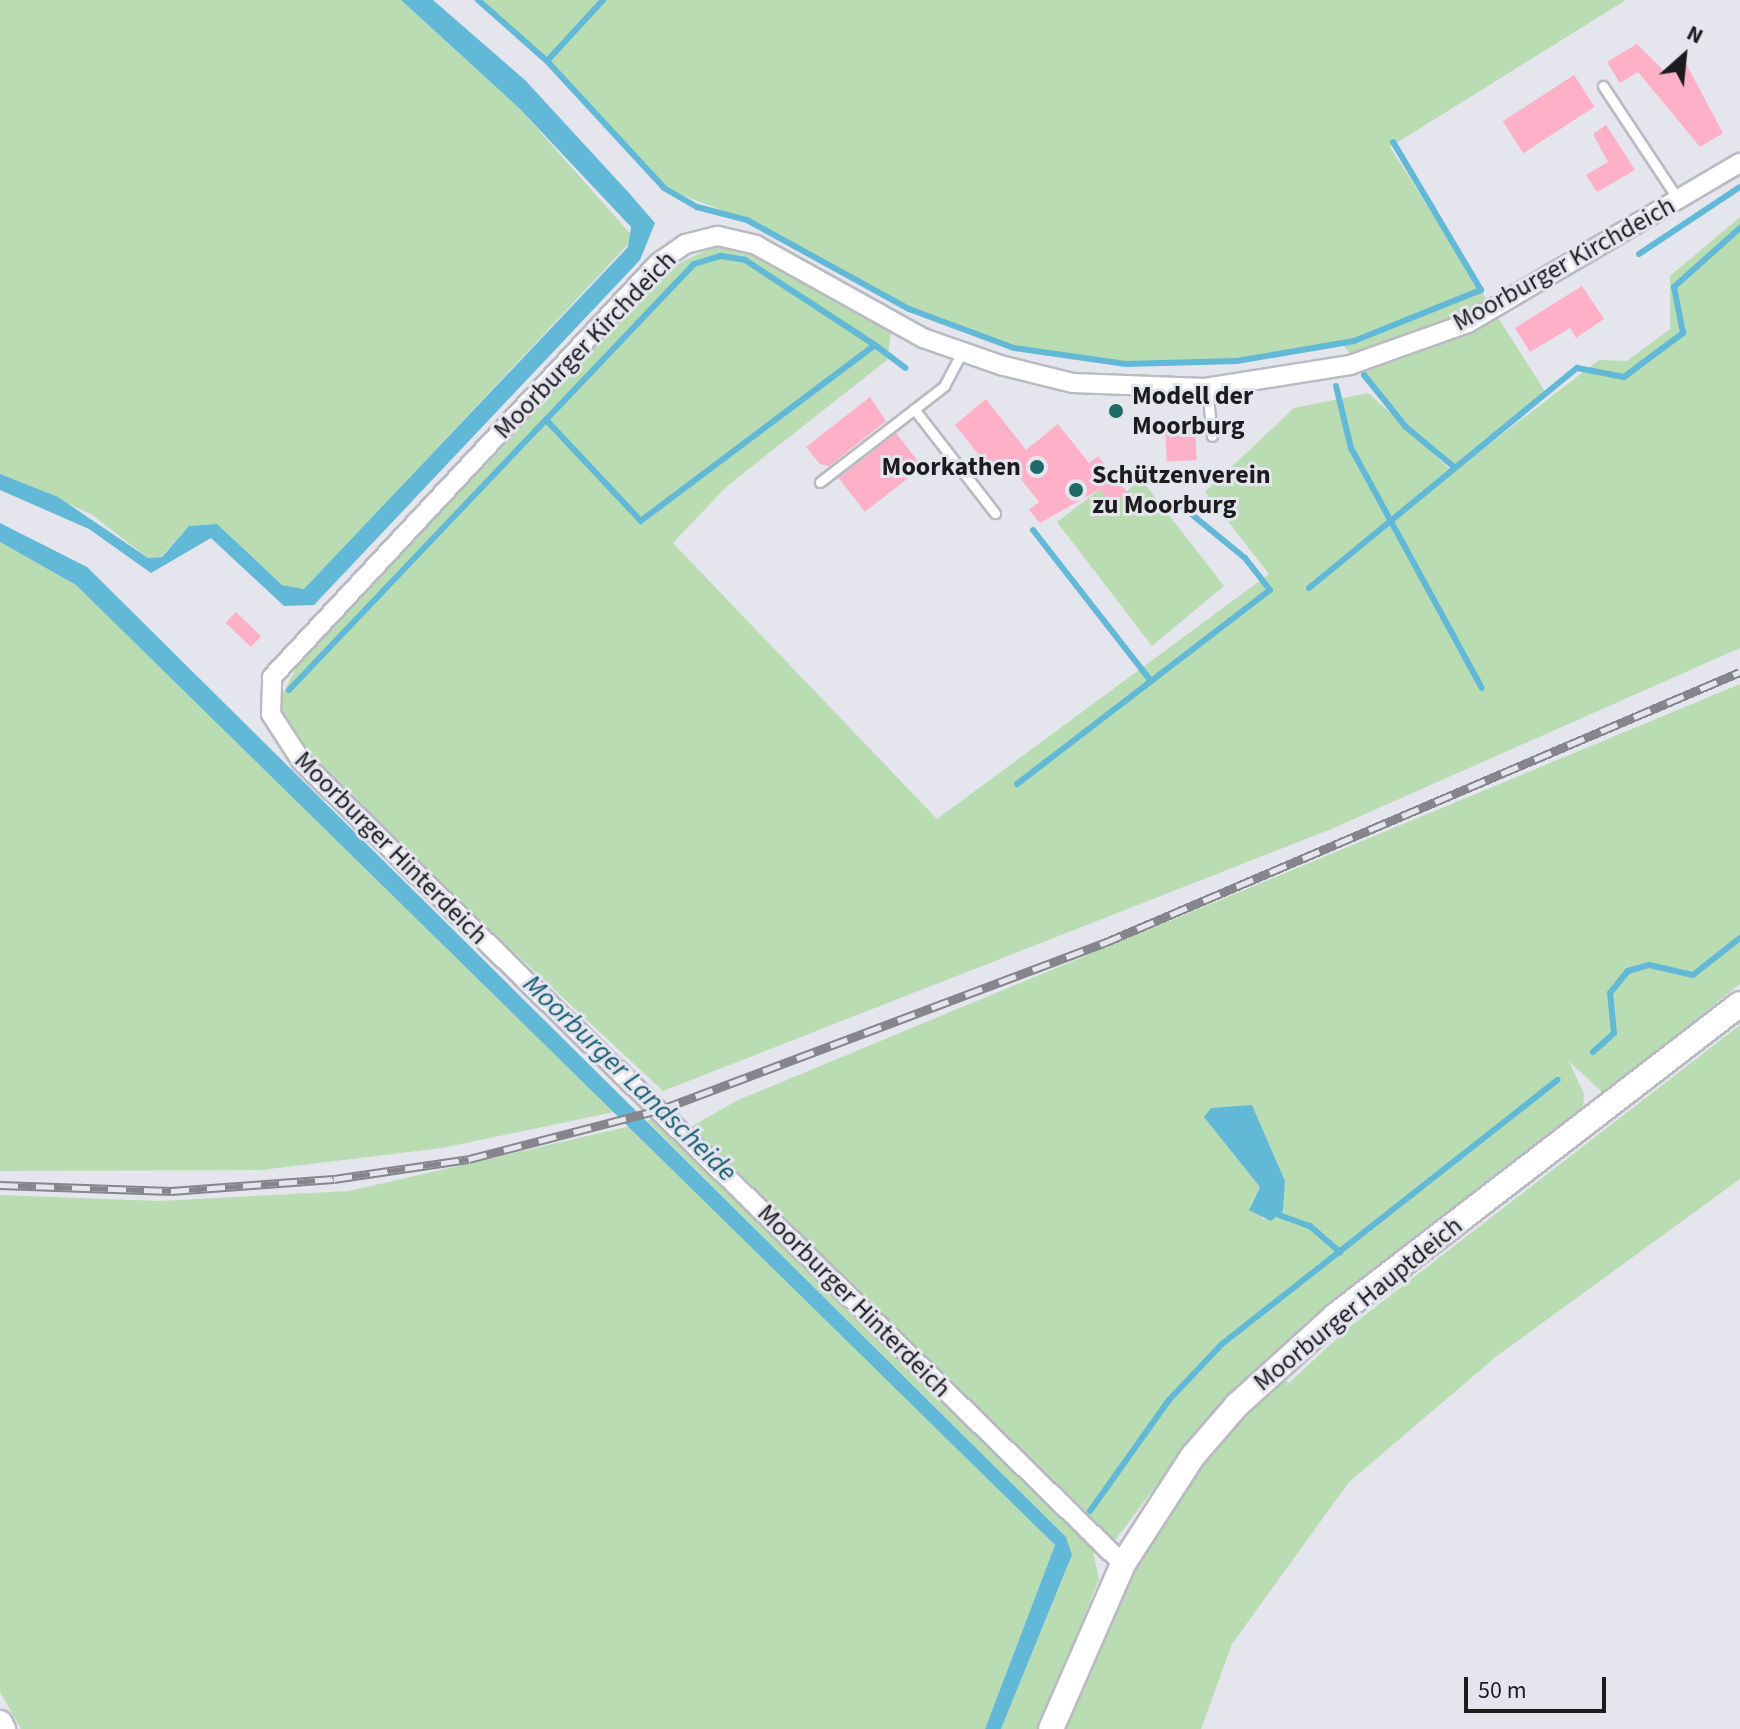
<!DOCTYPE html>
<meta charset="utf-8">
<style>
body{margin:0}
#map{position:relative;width:1740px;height:1729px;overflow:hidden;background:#e5e5ee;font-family:"Source Sans 3",sans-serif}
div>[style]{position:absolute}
.green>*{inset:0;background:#badcb2}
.water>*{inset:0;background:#62b8d7}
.stream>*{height:6px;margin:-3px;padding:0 3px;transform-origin:3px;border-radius:3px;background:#62b8d7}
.building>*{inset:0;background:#fdb0c7;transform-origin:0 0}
.roads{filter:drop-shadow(2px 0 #b9bac2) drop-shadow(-2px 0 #b9bac2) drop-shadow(0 2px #b9bac2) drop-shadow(0 -2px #b9bac2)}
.lane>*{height:9px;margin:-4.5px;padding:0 4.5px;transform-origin:4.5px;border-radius:4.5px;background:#fff}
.street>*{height:18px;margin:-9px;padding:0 9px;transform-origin:9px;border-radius:9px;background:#fff}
.secondary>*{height:24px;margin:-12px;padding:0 12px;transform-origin:12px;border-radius:12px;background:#fff}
.rail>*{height:9px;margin-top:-4.5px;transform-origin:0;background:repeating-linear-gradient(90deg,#e5e5ee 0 18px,#85858b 0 36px);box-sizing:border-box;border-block:2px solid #85858b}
.dots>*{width:22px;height:22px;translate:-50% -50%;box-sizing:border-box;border:4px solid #e5e5ee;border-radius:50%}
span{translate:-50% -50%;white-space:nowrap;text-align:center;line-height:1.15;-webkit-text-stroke:6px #e5e5ee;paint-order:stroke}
.street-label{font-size:26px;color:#1c1c1f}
.poi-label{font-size:26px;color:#1c1c1f;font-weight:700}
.left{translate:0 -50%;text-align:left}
.right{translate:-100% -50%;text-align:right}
.water-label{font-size:28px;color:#175d72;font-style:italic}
.north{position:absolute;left:1644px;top:16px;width:80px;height:80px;-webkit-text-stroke:6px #e5e5ee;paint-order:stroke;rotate:27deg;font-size:22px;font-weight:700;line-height:32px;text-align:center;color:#1c1c1f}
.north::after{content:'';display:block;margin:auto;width:28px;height:36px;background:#1c1c1f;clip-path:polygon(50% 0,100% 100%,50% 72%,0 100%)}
.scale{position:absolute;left:1464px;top:1677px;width:142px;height:36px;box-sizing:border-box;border:4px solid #1c1c1f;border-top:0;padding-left:10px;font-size:24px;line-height:28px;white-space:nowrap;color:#1c1c1f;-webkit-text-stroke:6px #e5e5ee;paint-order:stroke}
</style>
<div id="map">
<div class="green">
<i style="clip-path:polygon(0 0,401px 0,520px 109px,634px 238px,305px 589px,282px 585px,217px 524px,189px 526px,161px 557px,148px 558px,91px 514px,0 474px)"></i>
<i style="clip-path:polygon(478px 0,1626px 0,1390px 147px,1546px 393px,1454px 465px,1409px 431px,1453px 472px,1599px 360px,1627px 361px,1670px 329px,1670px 276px,1740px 217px,1740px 648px,1329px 830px,663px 1091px,311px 763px,283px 721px,280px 699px,305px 651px,662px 272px,717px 245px,760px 255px,891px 333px,887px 360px,726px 487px,673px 543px,937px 819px,1269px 574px,1205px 492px,1294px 408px,1368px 393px,1405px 426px,1342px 343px,1237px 361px,1126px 364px,1014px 348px,909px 309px,747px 220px,664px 188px,547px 61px)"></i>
<i style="clip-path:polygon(1141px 479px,1224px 586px,1152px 646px,1057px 522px,1100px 489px,1112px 504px)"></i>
<i style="clip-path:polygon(0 542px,76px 585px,619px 1111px,442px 1148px,261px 1170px,0 1171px)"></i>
<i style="clip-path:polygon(evenodd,1740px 684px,1740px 984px,1604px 1094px,1569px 1061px,1584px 1094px,1583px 1111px,1277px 1349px,1190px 1441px,1116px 1539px,1104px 1537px,728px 1172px,692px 1126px,736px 1101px,1740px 684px,1252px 1105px,1285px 1181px,1283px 1211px,1264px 1219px,1250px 1206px,1260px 1187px,1215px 1130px,1238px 1107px,1252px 1105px)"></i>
<i style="clip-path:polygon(1740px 1025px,1740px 1179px,1497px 1356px,1349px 1482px,1232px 1644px,1201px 1729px,1060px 1729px,1098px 1633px,1159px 1521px,1233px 1423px,1280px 1376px,1289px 1383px,1347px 1329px)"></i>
<i style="clip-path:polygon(657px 1117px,1093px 1551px,1099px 1579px,1039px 1729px,1001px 1729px,1067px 1568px,1066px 1537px,647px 1121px)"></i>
<i style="clip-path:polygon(631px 1126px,1055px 1545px,985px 1729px,21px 1729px,0 1692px,0 1195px,159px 1201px,349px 1191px)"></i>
</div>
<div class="water">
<i style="clip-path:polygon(401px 0,433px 0,525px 80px,629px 193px,655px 223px,640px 260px,314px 605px,284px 606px,211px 538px,151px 573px,89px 529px,0 490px,0 474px,58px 497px,148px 558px,162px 557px,189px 526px,217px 524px,282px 585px,304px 589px,628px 247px,631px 227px,520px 109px)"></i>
<i style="clip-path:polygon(0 523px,87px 567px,1066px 1537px,1072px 1555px,1001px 1729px,985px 1729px,1055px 1545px,76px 585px,0 542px)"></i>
<i style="clip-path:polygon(1252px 1105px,1285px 1181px,1283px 1211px,1271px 1221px,1249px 1210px,1260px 1187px,1204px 1117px,1211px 1108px)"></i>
</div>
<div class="stream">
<i style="left:478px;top:0;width:92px;rotate:41.5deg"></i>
<i style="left:547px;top:61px;width:83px;rotate:-47.4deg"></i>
<i style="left:547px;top:61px;width:173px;rotate:47.3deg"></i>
<i style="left:664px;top:188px;width:38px;rotate:30deg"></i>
<i style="left:697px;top:207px;width:52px;rotate:14.6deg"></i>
<i style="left:747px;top:220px;width:185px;rotate:28.8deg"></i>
<i style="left:909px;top:309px;width:112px;rotate:20.4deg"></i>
<i style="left:1014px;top:348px;width:113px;rotate:8.1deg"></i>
<i style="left:1126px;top:364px;width:111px;rotate:-1.5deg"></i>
<i style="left:1237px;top:361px;width:119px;rotate:-9.7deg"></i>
<i style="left:1354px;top:341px;width:137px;rotate:-21.9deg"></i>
<i style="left:1481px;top:290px;width:172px;rotate:-120.7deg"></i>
<i style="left:1639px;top:254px;width:121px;rotate:-33.6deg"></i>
<i style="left:875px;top:345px;width:38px;rotate:37deg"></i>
<i style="left:1364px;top:375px;width:67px;rotate:51.1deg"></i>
<i style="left:1406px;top:427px;width:61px;rotate:39.7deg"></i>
<i style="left:1336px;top:386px;width:64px;rotate:76.4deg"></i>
<i style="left:1351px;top:448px;width:273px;rotate:61.4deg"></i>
<i style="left:1033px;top:530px;width:192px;rotate:52deg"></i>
<i style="left:1309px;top:588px;width:347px;rotate:-39.4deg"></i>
<i style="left:1577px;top:368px;width:48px;rotate:10.8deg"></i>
<i style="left:1624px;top:377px;width:74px;rotate:-36.7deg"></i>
<i style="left:1683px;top:333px;width:47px;rotate:-101.1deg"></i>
<i style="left:1674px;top:287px;width:89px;rotate:-41.8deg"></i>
<i style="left:289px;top:690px;width:588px;rotate:-46.45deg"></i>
<i style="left:694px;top:264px;width:28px;rotate:-17deg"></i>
<i style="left:721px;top:256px;width:24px;rotate:9deg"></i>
<i style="left:745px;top:260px;width:155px;rotate:33.2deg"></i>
<i style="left:875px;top:345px;width:293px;rotate:143.1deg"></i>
<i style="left:641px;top:521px;width:139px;rotate:-133.2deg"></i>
<i style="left:1017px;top:784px;width:319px;rotate:-37.5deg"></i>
<i style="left:1270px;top:590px;width:41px;rotate:-128deg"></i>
<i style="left:1245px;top:558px;width:85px;rotate:-140.7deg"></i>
<i style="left:1593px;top:1052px;width:28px;rotate:-42deg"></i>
<i style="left:1614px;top:1033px;width:40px;rotate:-95.7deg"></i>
<i style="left:1610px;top:993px;width:28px;rotate:-51deg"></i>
<i style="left:1628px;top:971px;width:22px;rotate:-16deg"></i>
<i style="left:1649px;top:965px;width:45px;rotate:12.8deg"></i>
<i style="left:1693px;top:975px;width:60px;rotate:-38.2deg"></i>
<i style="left:1279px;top:1215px;width:33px;rotate:20deg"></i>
<i style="left:1310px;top:1226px;width:40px;rotate:41deg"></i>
<i style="left:1090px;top:1511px;width:136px;rotate:-54.6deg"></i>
<i style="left:1169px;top:1400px;width:77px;rotate:-46.6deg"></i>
<i style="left:1222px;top:1344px;width:427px;rotate:-38.2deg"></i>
</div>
<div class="building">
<i style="clip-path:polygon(1637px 44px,1665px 72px,1684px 60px,1723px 133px,1700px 147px,1638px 72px,1620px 83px,1607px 62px)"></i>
<i style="left:1574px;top:75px;width:38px;height:85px;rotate:57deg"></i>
<i style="clip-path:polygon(1606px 125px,1635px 170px,1597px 192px,1586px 175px,1608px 162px,1593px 134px)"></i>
<i style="clip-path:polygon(1582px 286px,1604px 319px,1576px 338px,1570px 328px,1530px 352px,1515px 328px)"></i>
<i style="clip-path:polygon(870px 397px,886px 421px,829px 466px,820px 464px,806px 447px)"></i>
<i style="clip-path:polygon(986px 399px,1026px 450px,1058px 424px,1089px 463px,1098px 456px,1127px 492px,1112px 504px,1100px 489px,1040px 523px,1029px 510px,1039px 502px,1008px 463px,994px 474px,955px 425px)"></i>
<i style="left:1195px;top:426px;width:34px;height:30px;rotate:87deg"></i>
<i style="left:896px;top:433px;width:43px;height:73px;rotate:52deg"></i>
<i style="left:236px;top:612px;width:35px;height:15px;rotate:44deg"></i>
</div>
<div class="roads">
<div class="lane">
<i style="left:1603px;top:86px;width:138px;rotate:56.5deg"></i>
<i style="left:1207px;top:388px;width:48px;rotate:84.1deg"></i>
<i style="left:914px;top:409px;width:132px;rotate:52.1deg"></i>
<i style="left:820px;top:482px;width:157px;rotate:-37.7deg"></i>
<i style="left:944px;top:386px;width:38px;rotate:-62deg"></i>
</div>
<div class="street">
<i style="left:1123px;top:1564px;width:1148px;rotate:-135.67deg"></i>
<i style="left:302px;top:762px;width:57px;rotate:-122.9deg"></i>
<i style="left:271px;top:714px;width:37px;rotate:-88deg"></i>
<i style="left:272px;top:677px;width:566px;rotate:-47deg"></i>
<i style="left:658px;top:263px;width:33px;rotate:-35deg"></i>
<i style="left:685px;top:244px;width:34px;rotate:-14deg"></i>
<i style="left:718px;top:236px;width:39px;rotate:13deg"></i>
<i style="left:756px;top:245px;width:191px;rotate:29.1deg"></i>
<i style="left:923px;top:338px;width:82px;rotate:19.3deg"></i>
<i style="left:1000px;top:365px;width:75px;rotate:13.9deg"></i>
<i style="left:1073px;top:383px;width:132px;rotate:2.2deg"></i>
<i style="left:1205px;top:388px;width:147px;rotate:-9deg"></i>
<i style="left:1350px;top:365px;width:125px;rotate:-19.6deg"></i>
<i style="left:1468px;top:323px;width:316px;rotate:-30.5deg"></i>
</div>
<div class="secondary">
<i style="left:0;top:1723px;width:7px;rotate:63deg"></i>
<i style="left:1051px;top:1729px;width:180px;rotate:-66.4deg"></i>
<i style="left:1123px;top:1564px;width:129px;rotate:-57.1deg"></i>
<i style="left:1193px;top:1456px;width:67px;rotate:-49.2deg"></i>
<i style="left:1237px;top:1405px;width:132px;rotate:-42.2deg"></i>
<i style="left:1335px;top:1316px;width:511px;rotate:-37.61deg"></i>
</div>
</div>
<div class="rail">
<i style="left:0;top:1185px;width:171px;rotate:2deg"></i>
<i style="left:171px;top:1191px;width:163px;rotate:-4.2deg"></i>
<i style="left:334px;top:1179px;width:136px;rotate:-8.4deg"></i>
<i style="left:469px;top:1159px;width:199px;rotate:-14.5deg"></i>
<i style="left:662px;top:1109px;width:472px;rotate:-20.6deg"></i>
<i style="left:1104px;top:943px;width:691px;rotate:-23.08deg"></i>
</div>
<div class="dots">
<i style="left:1116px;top:411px;background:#1e6a67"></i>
<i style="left:1037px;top:467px;background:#1e6a67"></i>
<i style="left:1076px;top:490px;background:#1e6a67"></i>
</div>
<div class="street-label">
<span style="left:1564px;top:264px;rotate:-29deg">Moorburger Kirchdeich</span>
<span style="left:585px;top:345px;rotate:-46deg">Moorburger Kirchdeich</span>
<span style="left:391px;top:848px;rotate:45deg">Moorburger Hinterdeich</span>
<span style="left:854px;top:1301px;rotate:45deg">Moorburger Hinterdeich</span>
<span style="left:1358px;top:1304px;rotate:-39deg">Moorburger Hauptdeich</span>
</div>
<div class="poi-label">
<span class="left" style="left:1132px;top:411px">Modell der<br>Moorburg</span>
<span class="right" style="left:1021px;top:467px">Moorkathen</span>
<span class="left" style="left:1092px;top:490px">Schützenverein<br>zu Moorburg</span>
</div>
<div class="water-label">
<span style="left:630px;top:1078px;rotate:44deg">Moorburger Landscheide</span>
</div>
<div class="north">N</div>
<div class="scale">50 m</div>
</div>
